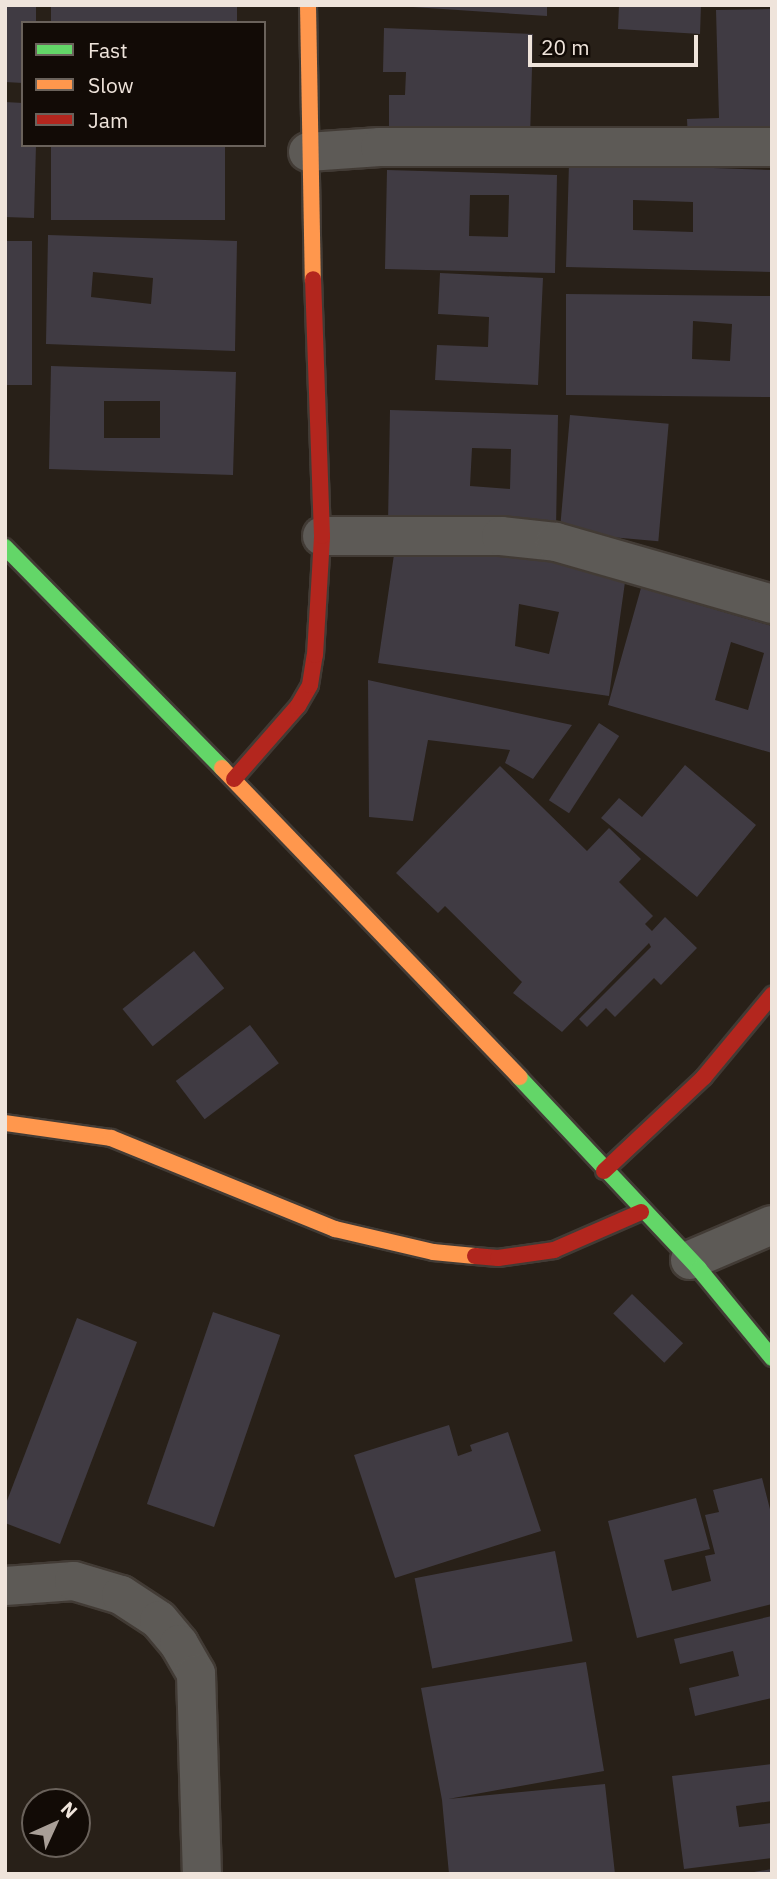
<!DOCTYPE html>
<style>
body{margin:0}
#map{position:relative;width:777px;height:1879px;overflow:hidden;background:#282018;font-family:"IBM Plex Sans",sans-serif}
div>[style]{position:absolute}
.building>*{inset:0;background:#403b43;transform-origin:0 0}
.roads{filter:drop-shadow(2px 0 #423b35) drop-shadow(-2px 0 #423b35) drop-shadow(0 2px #423b35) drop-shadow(0 -2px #423b35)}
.street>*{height:38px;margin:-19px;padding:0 19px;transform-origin:19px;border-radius:19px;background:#5d5a56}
.fast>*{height:16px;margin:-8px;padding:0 8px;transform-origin:8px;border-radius:8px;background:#63d668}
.slow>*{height:16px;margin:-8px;padding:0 8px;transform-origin:8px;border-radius:8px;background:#ff974d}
.jam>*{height:16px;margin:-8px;padding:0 8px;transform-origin:8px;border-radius:8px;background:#b3261e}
span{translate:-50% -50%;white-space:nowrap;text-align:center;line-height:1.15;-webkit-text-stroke:5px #120b06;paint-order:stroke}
.frame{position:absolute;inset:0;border:7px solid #efe4db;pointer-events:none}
.legend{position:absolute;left:21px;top:21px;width:245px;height:126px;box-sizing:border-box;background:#120b06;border:2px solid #6a625b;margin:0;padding:9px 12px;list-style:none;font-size:21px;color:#efe4db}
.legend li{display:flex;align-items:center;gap:14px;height:35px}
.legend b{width:35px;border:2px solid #6a625b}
.north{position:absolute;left:21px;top:1788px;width:70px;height:70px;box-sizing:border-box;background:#120b06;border:2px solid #6a625b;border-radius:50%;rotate:45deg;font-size:19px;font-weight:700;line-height:28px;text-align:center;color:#efe4db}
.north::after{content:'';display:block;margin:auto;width:24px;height:32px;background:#a99f97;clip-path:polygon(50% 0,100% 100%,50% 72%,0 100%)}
.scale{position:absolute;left:528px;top:35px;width:170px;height:32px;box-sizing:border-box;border:4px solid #efe4db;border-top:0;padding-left:9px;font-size:21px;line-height:24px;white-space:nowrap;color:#efe4db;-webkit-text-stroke:5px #120b06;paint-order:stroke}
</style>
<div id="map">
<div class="building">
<i style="clip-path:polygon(5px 5px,36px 5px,36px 23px,23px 23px,23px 83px,5px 82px)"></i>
<i style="left:51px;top:5px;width:186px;height:18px"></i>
<i style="clip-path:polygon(383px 5px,547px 5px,547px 16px)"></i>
<i style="clip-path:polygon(619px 5px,701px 5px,700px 34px,618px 29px)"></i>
<i style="clip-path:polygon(772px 9px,772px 140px,688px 142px,687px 119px,719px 118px,716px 10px)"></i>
<i style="clip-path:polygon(384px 28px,533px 34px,530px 138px,389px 129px,389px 95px,405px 95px,406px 72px,383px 72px)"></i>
<i style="clip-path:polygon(5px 102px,23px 103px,23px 145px,36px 145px,34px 218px,5px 217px)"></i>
<i style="left:51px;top:145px;width:174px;height:75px"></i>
<i style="clip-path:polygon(evenodd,569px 163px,772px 170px,772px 272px,566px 267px,569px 163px,633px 200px,693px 202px,693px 232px,633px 230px,633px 200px)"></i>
<i style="clip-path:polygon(evenodd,387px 170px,557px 175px,555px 273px,385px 269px,387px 170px,470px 195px,509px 195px,508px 237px,469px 236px,470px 195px)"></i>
<i style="clip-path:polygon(evenodd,48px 235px,237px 241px,235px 351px,46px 344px,48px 235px,93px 272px,153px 278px,151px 304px,91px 297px,93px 272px)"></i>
<i style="left:5px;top:241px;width:27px;height:144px"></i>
<i style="clip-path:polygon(440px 273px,543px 278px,538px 385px,435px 380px,437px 345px,488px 347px,489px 317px,438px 314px)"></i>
<i style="clip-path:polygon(evenodd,566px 294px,772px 296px,772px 397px,566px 395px,566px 294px,693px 321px,732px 324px,730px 361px,692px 359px,693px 321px)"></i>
<i style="clip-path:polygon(evenodd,51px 366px,236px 372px,233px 475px,49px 469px,51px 366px,104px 401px,160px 401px,160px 438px,104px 438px,104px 401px)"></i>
<i style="clip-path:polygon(evenodd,390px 410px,558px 415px,556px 529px,388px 524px,390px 410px,472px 448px,511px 449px,510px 489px,470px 486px,472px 448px)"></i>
<i style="left:570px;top:415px;width:99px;height:118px;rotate:5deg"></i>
<i style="clip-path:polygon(evenodd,396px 541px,523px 547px,626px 575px,609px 696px,378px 663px,396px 541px,519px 604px,559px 612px,549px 654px,515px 646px,519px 604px)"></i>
<i style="clip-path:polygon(evenodd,641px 588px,772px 626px,772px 753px,608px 705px,641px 588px,731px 642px,764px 653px,748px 710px,715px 700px,731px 642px)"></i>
<i style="clip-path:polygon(368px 680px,572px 725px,533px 779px,505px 763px,510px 750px,428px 740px,413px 821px,369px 817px)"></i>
<i style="left:599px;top:723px;width:24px;height:92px;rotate:33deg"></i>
<i style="clip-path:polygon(685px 765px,756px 825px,697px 897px,601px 818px,619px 798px,642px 817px)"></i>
<i style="clip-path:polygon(500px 766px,587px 851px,609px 828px,641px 859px,619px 882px,653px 916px,645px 924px,652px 931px,665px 917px,697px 948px,661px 985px,654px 978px,615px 1017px,606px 1008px,587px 1027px,579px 1019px,651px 947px,649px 943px,562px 1032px,513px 993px,522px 982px,445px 906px,438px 913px,396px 873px)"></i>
<i style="left:194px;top:951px;width:48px;height:92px;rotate:51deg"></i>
<i style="left:250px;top:1025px;width:48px;height:93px;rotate:53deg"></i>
<i style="left:632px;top:1294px;width:71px;height:27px;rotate:44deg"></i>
<i style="left:213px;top:1312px;width:71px;height:203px;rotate:19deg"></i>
<i style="clip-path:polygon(77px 1318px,137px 1342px,60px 1544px,5px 1523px,5px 1506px)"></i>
<i style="clip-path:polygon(449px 1425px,458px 1456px,472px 1451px,470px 1445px,508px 1432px,541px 1531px,395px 1578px,354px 1455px)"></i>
<i style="clip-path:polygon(762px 1478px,772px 1517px,772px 1604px,637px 1638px,608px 1521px,696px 1498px,710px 1549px,664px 1560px,672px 1591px,711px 1581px,705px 1556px,715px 1554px,705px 1515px,719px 1512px,713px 1490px)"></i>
<i style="left:555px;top:1551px;width:92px;height:143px;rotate:79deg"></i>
<i style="clip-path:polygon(772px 1616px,772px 1698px,695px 1716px,689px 1688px,739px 1676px,733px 1651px,680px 1664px,674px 1639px)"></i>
<i style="clip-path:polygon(586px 1662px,604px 1771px,448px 1799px,605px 1784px,615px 1874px,449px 1874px,442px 1800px,421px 1688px)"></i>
<i style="clip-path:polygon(772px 1764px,772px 1801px,736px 1806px,739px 1827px,772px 1823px,772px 1858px,684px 1869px,672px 1776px)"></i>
<i style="clip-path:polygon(772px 1869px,772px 1874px,754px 1874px,754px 1872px)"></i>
</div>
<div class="roads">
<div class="street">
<i style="left:308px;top:152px;width:72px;rotate:-4deg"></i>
<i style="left:380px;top:147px;width:392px"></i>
<i style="left:322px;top:536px;width:179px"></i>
<i style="left:501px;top:536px;width:55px;rotate:6.2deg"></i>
<i style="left:556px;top:542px;width:225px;rotate:16deg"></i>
<i style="left:690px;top:1260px;width:89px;rotate:-23.1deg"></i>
<i style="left:5px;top:1586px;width:69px;rotate:-4.1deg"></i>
<i style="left:74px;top:1581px;width:49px;rotate:16.6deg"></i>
<i style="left:121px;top:1595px;width:45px;rotate:33.3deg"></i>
<i style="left:159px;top:1620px;width:31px;rotate:50deg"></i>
<i style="left:179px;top:1644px;width:34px;rotate:60deg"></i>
<i style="left:196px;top:1674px;width:200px;rotate:88.3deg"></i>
</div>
<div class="fast">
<i style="left:5px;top:547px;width:310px;rotate:45.5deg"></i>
<i style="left:519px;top:1077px;width:263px;rotate:46.8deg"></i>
<i style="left:699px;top:1269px;width:115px;rotate:50.6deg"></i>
</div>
<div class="slow">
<i style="left:308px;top:5px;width:274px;rotate:89deg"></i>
<i style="left:222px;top:768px;width:429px;rotate:46.1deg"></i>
<i style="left:5px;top:1123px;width:107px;rotate:8.1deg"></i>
<i style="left:111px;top:1138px;width:242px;rotate:22.1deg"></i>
<i style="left:335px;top:1229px;width:101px;rotate:13.2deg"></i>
<i style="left:433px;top:1252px;width:42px;rotate:5.4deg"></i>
</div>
<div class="jam">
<i style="left:234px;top:779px;width:97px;rotate:-48.8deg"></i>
<i style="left:298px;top:706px;width:24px;rotate:-60deg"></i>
<i style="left:310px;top:685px;width:30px;rotate:-81deg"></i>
<i style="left:315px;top:655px;width:119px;rotate:-86.6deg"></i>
<i style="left:322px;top:536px;width:257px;rotate:-92deg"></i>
<i style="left:604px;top:1171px;width:137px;rotate:-43.2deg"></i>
<i style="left:704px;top:1077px;width:107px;rotate:-50.3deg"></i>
<i style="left:475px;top:1256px;width:23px;rotate:5deg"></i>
<i style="left:498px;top:1258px;width:57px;rotate:-8.1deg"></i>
<i style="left:554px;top:1250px;width:95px;rotate:-23.6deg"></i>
</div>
</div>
<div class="frame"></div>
<ul class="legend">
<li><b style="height:9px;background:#63d668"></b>Fast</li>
<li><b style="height:9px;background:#ff974d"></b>Slow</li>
<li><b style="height:9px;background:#b3261e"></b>Jam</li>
</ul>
<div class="north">N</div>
<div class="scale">20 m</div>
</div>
